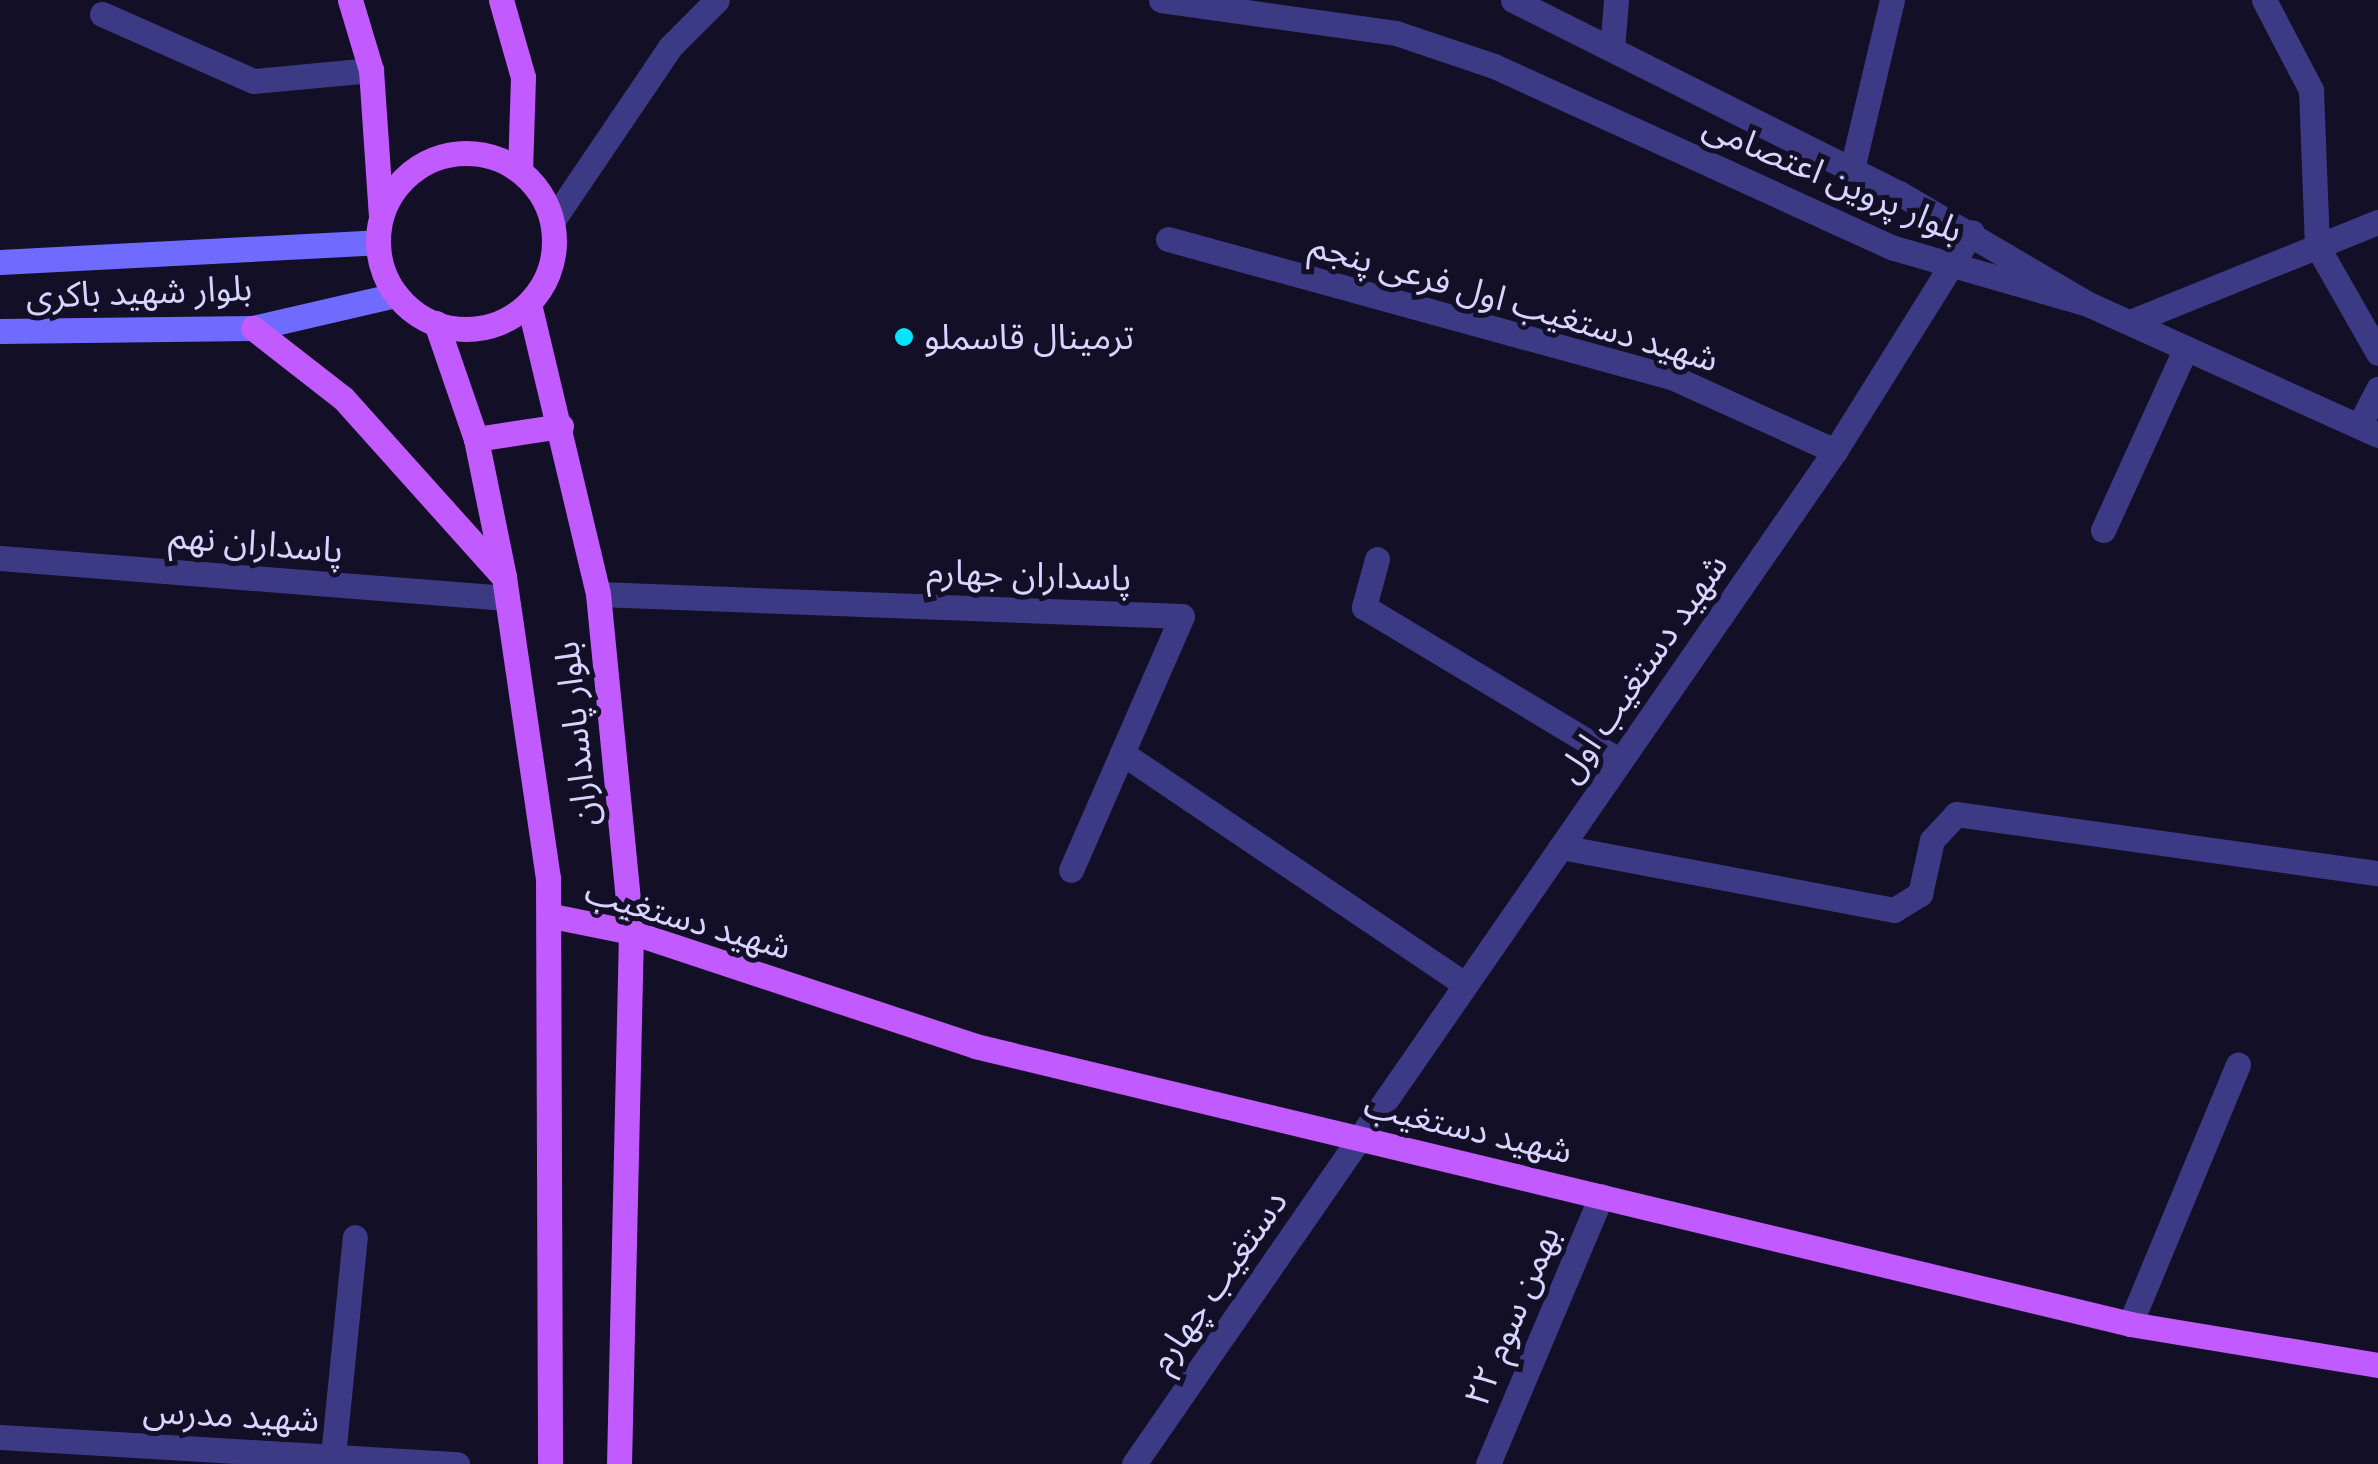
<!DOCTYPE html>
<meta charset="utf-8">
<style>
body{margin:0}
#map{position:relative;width:2378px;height:1464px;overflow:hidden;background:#130f26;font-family:Figtree,"Noto Sans Arabic",sans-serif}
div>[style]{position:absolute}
.minor>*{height:25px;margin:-12.5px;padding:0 12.5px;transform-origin:12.5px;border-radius:12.5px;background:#3d3a85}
.tertiary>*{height:25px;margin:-12.5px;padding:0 12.5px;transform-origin:12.5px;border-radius:12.5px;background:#3d3a85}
.secondary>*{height:25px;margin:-12.5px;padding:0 12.5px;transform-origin:12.5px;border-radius:12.5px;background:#6f6bff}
.primary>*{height:25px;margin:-12.5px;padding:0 12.5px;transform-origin:12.5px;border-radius:12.5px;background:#c25bff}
.primary>.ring{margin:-12.5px;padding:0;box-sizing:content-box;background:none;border:25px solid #c25bff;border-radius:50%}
.dots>*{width:28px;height:28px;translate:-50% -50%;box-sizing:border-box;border:5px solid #130f26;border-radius:50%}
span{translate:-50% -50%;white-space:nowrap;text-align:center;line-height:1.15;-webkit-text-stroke:10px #130f26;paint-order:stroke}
.street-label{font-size:35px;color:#d9d4ff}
.poi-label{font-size:35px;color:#d9d4ff}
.left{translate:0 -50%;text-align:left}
</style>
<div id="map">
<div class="minor">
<i style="left:2264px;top:0;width:102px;rotate:62.4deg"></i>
<i style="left:2311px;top:90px;width:156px;rotate:87.8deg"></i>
<i style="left:2317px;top:246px;width:123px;rotate:60.3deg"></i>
<i style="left:102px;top:14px;width:165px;rotate:23.9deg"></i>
<i style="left:253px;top:81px;width:119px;rotate:-5.3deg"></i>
<i style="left:1612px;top:49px;width:49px;rotate:-85.3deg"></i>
<i style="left:1852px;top:169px;width:174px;rotate:-76.7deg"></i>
<i style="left:1168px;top:239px;width:525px;rotate:15.36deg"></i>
<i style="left:1674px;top:378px;width:177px;rotate:24.4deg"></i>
<i style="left:2103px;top:530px;width:200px;rotate:-65.5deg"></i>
<i style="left:0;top:558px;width:508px;rotate:4.52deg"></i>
<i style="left:1377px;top:559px;width:50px;rotate:105.2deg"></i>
<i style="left:1364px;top:607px;width:299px;rotate:31deg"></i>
<i style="left:598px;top:594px;width:584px;rotate:2.16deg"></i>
<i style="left:1182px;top:616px;width:277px;rotate:113.6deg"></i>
<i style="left:1122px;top:753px;width:414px;rotate:34deg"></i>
<i style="left:1561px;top:847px;width:339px;rotate:10.7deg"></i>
<i style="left:1894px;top:910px;width:31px;rotate:-32deg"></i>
<i style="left:1920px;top:894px;width:55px;rotate:-77.5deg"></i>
<i style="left:1932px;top:840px;width:35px;rotate:-47deg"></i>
<i style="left:1956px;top:814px;width:426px;rotate:8deg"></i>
<i style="left:2130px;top:1324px;width:281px;rotate:-67.4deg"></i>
<i style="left:0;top:1437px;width:458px;rotate:3.4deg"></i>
<i style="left:333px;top:1456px;width:220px;rotate:-84.3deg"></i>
<i style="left:1134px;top:1464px;width:1232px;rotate:-55.32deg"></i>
<i style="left:1835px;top:451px;width:258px;rotate:-58deg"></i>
<i style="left:1488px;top:1464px;width:291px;rotate:-67.1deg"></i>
</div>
<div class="tertiary">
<i style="left:1161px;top:0;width:237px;rotate:8deg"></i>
<i style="left:1396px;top:33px;width:103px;rotate:18.6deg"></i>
<i style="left:1494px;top:66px;width:439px;rotate:24.5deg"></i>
<i style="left:1894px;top:248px;width:202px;rotate:16.1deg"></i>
<i style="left:1513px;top:0;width:432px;rotate:26.6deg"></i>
<i style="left:1899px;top:193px;width:219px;rotate:30.4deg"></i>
<i style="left:2088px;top:304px;width:318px;rotate:24.3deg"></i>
<i style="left:553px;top:220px;width:209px;rotate:-55.9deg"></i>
<i style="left:670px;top:47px;width:66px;rotate:-45deg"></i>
<i style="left:2130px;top:322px;width:267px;rotate:-22deg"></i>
<i style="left:2359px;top:426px;width:42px;rotate:-62.8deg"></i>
</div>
<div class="secondary">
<i style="left:0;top:262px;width:378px;rotate:-3deg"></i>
<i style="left:0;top:331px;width:253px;rotate:-0.7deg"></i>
<i style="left:253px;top:328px;width:147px;rotate:-13deg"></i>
</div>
<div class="primary">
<i style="left:350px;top:0;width:73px;rotate:73.3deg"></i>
<i style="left:371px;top:70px;width:145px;rotate:86.1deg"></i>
<i style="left:501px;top:0;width:80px;rotate:74.1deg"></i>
<i style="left:523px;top:77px;width:93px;rotate:91.8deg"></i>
<i class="ring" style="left:378px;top:153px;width:151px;height:151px"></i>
<i style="left:529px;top:304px;width:298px;rotate:76.6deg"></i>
<i style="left:598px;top:594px;width:340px;rotate:84.4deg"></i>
<i style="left:631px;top:932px;width:532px;rotate:91.29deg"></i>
<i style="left:436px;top:323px;width:123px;rotate:71deg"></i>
<i style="left:476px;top:439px;width:141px;rotate:78.5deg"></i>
<i style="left:504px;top:577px;width:304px;rotate:81.7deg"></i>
<i style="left:548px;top:878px;width:586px;rotate:89.8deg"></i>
<i style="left:253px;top:328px;width:114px;rotate:37.9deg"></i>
<i style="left:343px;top:398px;width:235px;rotate:48.1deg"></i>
<i style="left:476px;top:439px;width:86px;rotate:-8.7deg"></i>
<i style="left:552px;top:916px;width:81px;rotate:11.4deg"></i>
<i style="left:631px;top:932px;width:362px;rotate:18.3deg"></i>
<i style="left:975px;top:1046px;width:1188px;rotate:13.53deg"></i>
<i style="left:2130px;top:1324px;width:251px;rotate:9.4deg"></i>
</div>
<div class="dots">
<i style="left:904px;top:337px;background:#00e5ff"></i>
</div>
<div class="street-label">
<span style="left:1833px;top:178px;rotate:23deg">بلوار پروین اعتصامی</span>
<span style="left:139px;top:292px;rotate:-2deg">بلوار شهید باکری</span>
<span style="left:1514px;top:302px;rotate:16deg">شهید دستغیب اول فرعی پنجم</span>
<span style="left:256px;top:543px;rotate:5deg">پاسداران نهم</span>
<span style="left:1029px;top:575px;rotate:2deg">پاسداران جهارم</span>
<span style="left:1642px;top:668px;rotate:-55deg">شهید دستغیب اول</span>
<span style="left:576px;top:734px;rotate:-96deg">بلوار پاسداران</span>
<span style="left:688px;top:919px;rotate:16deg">شهید دستغیب</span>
<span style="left:1468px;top:1128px;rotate:13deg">شهید دستغیب</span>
<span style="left:1218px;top:1281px;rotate:-55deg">دستغیب چهارم</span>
<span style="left:1512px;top:1316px;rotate:-67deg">۲۲ بهمن سوم</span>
<span style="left:231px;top:1415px;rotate:3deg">شهید مدرس</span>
</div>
<div class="poi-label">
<span class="left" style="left:924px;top:337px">ترمینال قاسملو</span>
</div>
</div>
